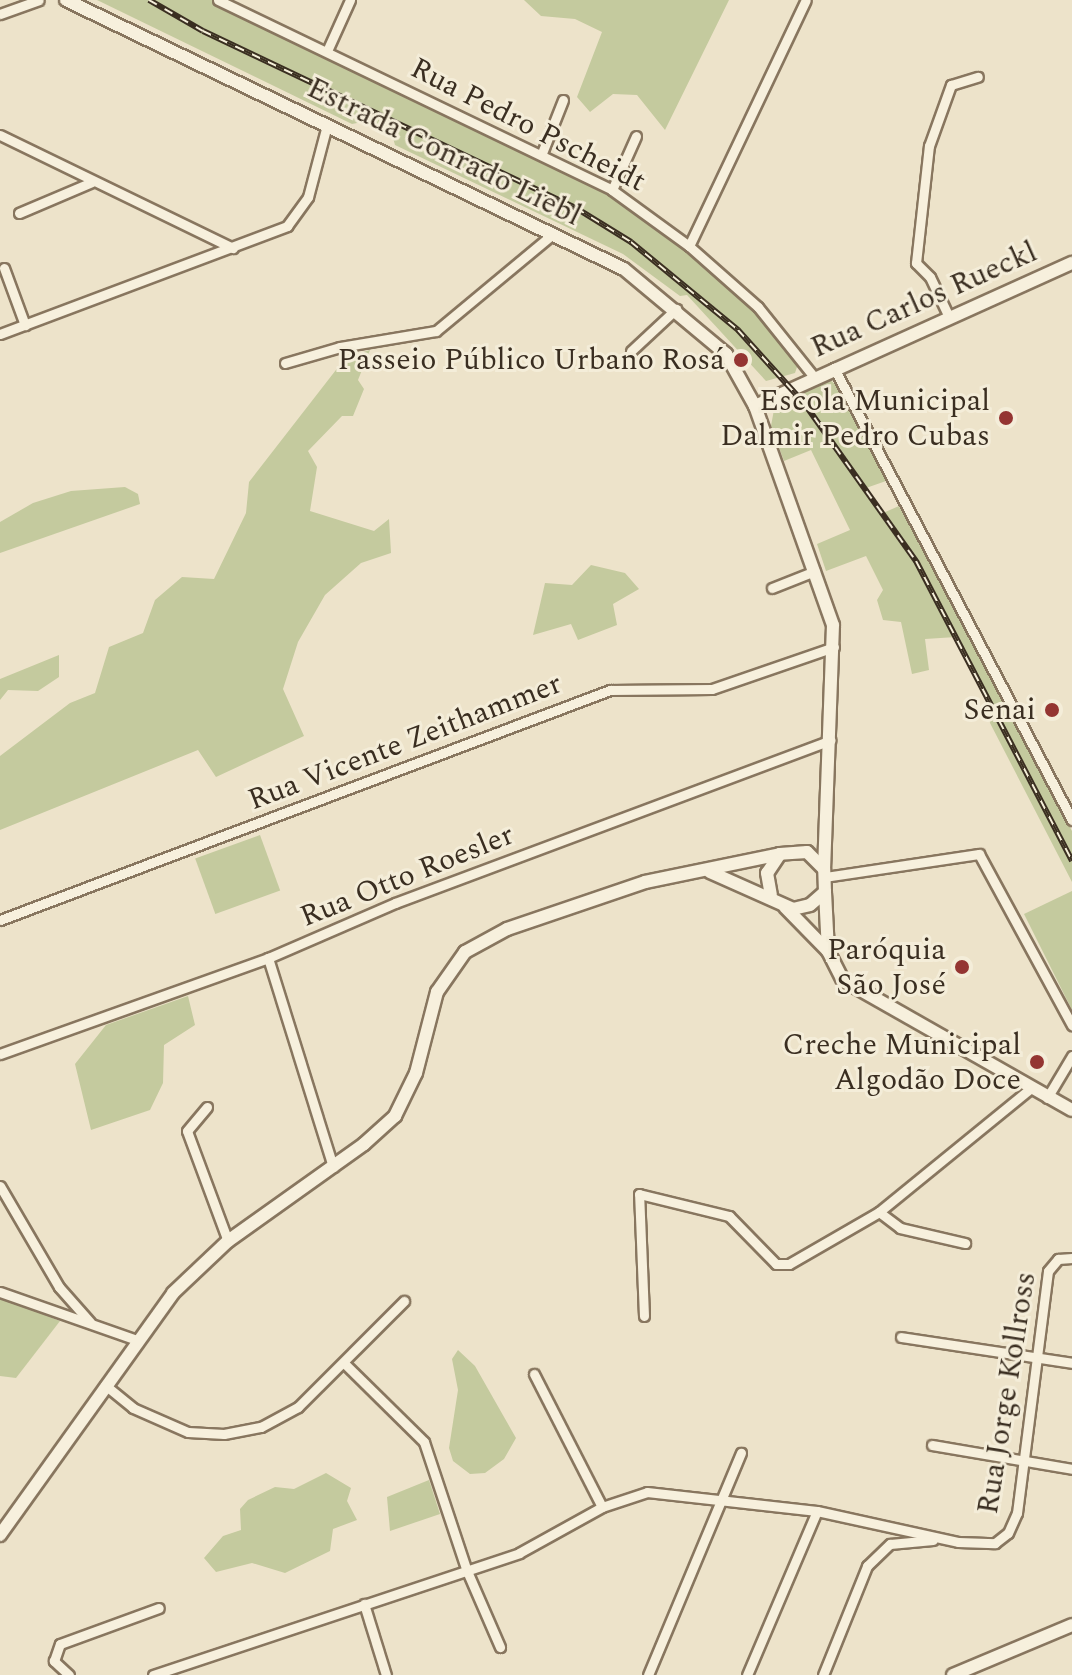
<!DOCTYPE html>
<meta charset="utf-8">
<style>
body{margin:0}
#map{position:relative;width:1072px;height:1675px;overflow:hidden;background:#ede3ca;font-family:Spectral,serif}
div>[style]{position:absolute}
.green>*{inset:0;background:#c4ca9e;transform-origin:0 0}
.roads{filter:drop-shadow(2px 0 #88765f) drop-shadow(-2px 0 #88765f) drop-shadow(0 2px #88765f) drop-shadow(0 -2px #88765f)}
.street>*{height:9px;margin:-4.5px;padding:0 4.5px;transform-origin:4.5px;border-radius:4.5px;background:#f7f0dd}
.secondary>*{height:12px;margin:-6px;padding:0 6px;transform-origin:6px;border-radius:6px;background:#f7f0dd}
.rail>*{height:6px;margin-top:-3px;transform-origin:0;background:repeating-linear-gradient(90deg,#f4edd9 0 9px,#3a2e21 0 18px);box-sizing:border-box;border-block:2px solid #3a2e21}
.dots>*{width:22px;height:22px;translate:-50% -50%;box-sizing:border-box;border:4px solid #f4edd9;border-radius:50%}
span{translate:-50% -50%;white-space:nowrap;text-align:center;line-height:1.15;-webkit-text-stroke:6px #f4edd9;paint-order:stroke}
.street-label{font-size:30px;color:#3a2e21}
.poi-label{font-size:30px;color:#3a2e21}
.right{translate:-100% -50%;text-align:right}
</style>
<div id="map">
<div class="green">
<i style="clip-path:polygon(97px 0,218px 0,542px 153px,667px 229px,758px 307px,800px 358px,795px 373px,766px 381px,687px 295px,680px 296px,623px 254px,395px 145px,393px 138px,362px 122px,352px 124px)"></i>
<i style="clip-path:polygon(524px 0,729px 0,665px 130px,637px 95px,613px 94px,590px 112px,577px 97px,602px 32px,575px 19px,541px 16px)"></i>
<i style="clip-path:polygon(370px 350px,358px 380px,364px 389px,353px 416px,342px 416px,308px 451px,317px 467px,310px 511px,374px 531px,389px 519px,391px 553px,361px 563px,325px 595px,298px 642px,283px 689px,304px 736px,216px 777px,198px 750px,0 830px,0 756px,70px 703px,95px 693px,109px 647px,143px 633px,155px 600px,182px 577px,214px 579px,246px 513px,249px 482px,346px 357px)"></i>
<i style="clip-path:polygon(827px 377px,837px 386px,886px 481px,866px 488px,883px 513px,899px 506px,1072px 831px,1072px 882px,990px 723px,987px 697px,956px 637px,925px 639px,929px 670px,912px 674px,901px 622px,883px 620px,877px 600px,883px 590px,866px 556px,826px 571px,817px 544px,850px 530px,811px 450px,784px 461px,771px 426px,775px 404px,783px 395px)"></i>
<i style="clip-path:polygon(125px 487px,138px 494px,140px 504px,0 553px,0 522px,33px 503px,71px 491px)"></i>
<i style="clip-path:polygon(591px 565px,625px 573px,639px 589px,613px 604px,617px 625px,578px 640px,571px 624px,533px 635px,545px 583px,572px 585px)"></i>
<i style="clip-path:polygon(59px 655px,59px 677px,38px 691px,8px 690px,0 700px,0 679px)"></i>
<i style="left:260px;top:835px;width:59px;height:69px;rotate:70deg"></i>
<i style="clip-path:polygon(1072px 891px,1072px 1010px,1024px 914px)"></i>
<i style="clip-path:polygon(188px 996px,195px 1025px,164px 1045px,163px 1083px,150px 1110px,91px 1130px,75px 1064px,106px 1025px)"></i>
<i style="clip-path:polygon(0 1297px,60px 1321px,16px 1378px,0 1376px)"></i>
<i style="clip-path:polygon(458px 1350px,475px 1366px,516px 1438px,504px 1459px,485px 1473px,470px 1474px,453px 1461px,449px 1448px,458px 1390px,452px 1359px)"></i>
<i style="clip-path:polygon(326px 1473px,351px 1488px,347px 1501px,357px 1520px,333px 1529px,330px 1551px,285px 1573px,252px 1563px,216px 1572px,204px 1558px,223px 1536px,241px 1530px,240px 1509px,248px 1500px,275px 1487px,294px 1489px)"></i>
<i style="clip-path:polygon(429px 1480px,440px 1514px,390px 1531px,387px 1497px)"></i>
</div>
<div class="roads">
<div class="street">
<i style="left:218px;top:0;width:437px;rotate:25.7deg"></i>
<i style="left:612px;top:190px;width:95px;rotate:36deg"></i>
<i style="left:689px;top:246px;width:92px;rotate:41.5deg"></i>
<i style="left:758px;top:307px;width:90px;rotate:51.3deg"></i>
<i style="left:0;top:14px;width:41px;rotate:-19.7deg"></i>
<i style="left:327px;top:51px;width:56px;rotate:-65.7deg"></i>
<i style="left:0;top:135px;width:259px;rotate:25.9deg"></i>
<i style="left:542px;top:153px;width:57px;rotate:-68.4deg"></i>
<i style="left:612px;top:190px;width:59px;rotate:-66deg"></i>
<i style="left:19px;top:213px;width:79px;rotate:-23deg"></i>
<i style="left:689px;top:246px;width:272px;rotate:-64.6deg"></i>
<i style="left:4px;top:268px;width:61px;rotate:69.8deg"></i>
<i style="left:949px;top:317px;width:44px;rotate:-115.4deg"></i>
<i style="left:930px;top:277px;width:20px;rotate:-135deg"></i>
<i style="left:916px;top:263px;width:118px;rotate:-83.7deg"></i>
<i style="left:929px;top:146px;width:65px;rotate:-70.2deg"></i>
<i style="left:951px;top:85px;width:28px;rotate:-17deg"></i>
<i style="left:0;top:334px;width:307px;rotate:-20.6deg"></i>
<i style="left:287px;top:226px;width:36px;rotate:-54deg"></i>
<i style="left:308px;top:197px;width:74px;rotate:-75.2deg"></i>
<i style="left:631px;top:351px;width:62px;rotate:-43deg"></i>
<i style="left:285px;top:363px;width:57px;rotate:-16.2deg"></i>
<i style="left:340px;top:347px;width:97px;rotate:-9.5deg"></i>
<i style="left:436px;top:331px;width:152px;rotate:-39.7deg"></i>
<i style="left:834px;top:368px;width:511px;rotate:62.23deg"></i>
<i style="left:772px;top:588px;width:46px;rotate:-21.6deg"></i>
<i style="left:825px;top:877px;width:156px;rotate:-8.5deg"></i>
<i style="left:979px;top:854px;width:195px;rotate:61.5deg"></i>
<i style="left:0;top:920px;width:652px;rotate:-20.66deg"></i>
<i style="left:610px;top:690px;width:102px;rotate:-0.6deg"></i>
<i style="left:712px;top:689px;width:129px;rotate:-19deg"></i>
<i style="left:268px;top:958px;width:219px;rotate:72.7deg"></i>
<i style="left:0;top:1054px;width:285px;rotate:-19.7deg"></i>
<i style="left:268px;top:958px;width:138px;rotate:-23.4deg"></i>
<i style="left:395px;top:903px;width:465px;rotate:-20.5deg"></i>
<i style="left:1047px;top:1098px;width:49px;rotate:-59.2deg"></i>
<i style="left:207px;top:1107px;width:31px;rotate:130deg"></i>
<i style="left:187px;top:1131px;width:117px;rotate:69.6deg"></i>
<i style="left:0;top:1186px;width:117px;rotate:59.7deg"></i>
<i style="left:59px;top:1287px;width:47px;rotate:48.5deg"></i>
<i style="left:879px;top:1212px;width:26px;rotate:37deg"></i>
<i style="left:900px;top:1228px;width:67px;rotate:13deg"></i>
<i style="left:0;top:1292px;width:145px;rotate:19.3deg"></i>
<i style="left:644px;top:1316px;width:122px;rotate:-92.3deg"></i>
<i style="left:639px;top:1194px;width:93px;rotate:13.7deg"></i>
<i style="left:729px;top:1216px;width:67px;rotate:45.6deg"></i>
<i style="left:776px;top:1264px;width:13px"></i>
<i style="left:789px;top:1264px;width:104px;rotate:-30deg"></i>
<i style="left:879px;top:1212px;width:196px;rotate:-39.2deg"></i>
<i style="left:901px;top:1337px;width:173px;rotate:8.6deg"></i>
<i style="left:344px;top:1363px;width:112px;rotate:44.6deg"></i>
<i style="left:424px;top:1442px;width:136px;rotate:71.6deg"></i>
<i style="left:467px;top:1571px;width:83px;rotate:66.5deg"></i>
<i style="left:534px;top:1374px;width:149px;rotate:62.9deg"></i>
<i style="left:105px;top:1385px;width:36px;rotate:39deg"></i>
<i style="left:133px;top:1408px;width:60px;rotate:23.6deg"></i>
<i style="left:188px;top:1432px;width:36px;rotate:3deg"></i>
<i style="left:224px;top:1434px;width:38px;rotate:-11deg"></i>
<i style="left:261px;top:1427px;width:42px;rotate:-28.4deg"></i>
<i style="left:298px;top:1407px;width:150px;rotate:-45deg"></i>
<i style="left:932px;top:1445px;width:142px;rotate:9.7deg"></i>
<i style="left:364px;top:1604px;width:74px;rotate:72.8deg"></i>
<i style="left:69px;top:1675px;width:21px;rotate:-137deg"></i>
<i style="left:54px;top:1661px;width:18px;rotate:-71deg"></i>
<i style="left:60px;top:1644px;width:105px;rotate:-20deg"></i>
<i style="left:153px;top:1675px;width:386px;rotate:-18.4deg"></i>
<i style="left:519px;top:1553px;width:95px;rotate:-29deg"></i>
<i style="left:602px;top:1507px;width:47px;rotate:-18.4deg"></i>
<i style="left:647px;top:1492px;width:171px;rotate:6.4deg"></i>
<i style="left:817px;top:1511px;width:144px;rotate:12.4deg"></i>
<i style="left:958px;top:1542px;width:37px;rotate:2deg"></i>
<i style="left:995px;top:1543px;width:16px;rotate:-38deg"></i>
<i style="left:1008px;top:1533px;width:22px;rotate:-66deg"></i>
<i style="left:1017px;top:1513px;width:244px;rotate:-82.7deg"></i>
<i style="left:1048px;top:1271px;width:16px;rotate:-50deg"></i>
<i style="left:1058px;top:1259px;width:14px;rotate:-4deg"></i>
<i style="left:648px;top:1675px;width:241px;rotate:-67.3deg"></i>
<i style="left:747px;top:1675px;width:178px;rotate:-66.9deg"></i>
<i style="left:823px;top:1675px;width:118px;rotate:-68deg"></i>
<i style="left:867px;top:1566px;width:32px;rotate:-44deg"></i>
<i style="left:890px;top:1544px;width:43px;rotate:-5.3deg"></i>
</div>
<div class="secondary">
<i style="left:66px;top:0;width:619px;rotate:25.74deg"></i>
<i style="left:624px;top:269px;width:133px;rotate:39.8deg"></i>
<i style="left:726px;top:354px;width:60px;rotate:60.9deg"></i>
<i style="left:755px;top:406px;width:232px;rotate:70.4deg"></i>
<i style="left:833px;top:625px;width:244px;rotate:92.1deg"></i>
<i style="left:755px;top:406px;width:348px;rotate:-24.3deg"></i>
<i style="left:710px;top:872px;width:91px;rotate:24deg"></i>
<i style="left:793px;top:909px;width:17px;rotate:-13deg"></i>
<i style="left:810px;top:905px;width:20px;rotate:-41deg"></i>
<i style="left:825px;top:892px;width:23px;rotate:-92deg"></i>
<i style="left:824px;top:869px;width:24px;rotate:-135deg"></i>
<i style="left:807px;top:852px;width:27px;rotate:176deg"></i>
<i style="left:780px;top:854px;width:23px;rotate:124deg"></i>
<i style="left:767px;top:873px;width:22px;rotate:80deg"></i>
<i style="left:825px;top:892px;width:59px;rotate:87.1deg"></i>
<i style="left:828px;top:951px;width:33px;rotate:63deg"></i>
<i style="left:843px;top:980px;width:263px;rotate:29.6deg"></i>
<i style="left:785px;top:907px;width:62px;rotate:45.7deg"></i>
<i style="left:0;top:1535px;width:297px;rotate:-54.4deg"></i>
<i style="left:173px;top:1293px;width:76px;rotate:-43.4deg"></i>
<i style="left:228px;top:1241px;width:167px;rotate:-35.5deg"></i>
<i style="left:364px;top:1144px;width:42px;rotate:-42.1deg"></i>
<i style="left:395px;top:1116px;width:48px;rotate:-64deg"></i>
<i style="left:416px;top:1073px;width:84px;rotate:-75.5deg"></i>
<i style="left:437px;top:992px;width:49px;rotate:-55deg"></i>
<i style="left:465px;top:952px;width:48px;rotate:-28.7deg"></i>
<i style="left:507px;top:929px;width:146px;rotate:-18.8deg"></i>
<i style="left:645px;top:882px;width:138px;rotate:-11.7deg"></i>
<i style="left:953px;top:1675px;width:129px;rotate:-22.8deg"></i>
</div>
</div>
<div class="rail">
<i style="left:149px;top:0;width:62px;rotate:29.9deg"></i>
<i style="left:203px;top:31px;width:413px;rotate:25.4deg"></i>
<i style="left:576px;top:208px;width:65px;rotate:31.7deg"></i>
<i style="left:631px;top:242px;width:139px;rotate:39.4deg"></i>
<i style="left:738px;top:330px;width:98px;rotate:47.9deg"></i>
<i style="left:804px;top:403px;width:194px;rotate:54.7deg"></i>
<i style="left:916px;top:561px;width:338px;rotate:62.5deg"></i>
</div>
<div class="dots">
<i style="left:741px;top:360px;background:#943532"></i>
<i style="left:1006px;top:418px;background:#943532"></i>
<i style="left:1052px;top:710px;background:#943532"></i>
<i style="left:962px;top:967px;background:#943532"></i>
<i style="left:1037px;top:1062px;background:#943532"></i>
</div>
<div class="street-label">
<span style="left:528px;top:125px;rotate:27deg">Rua Pedro Pscheidt</span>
<span style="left:444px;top:152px;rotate:26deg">Estrada Conrado Liebl</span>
<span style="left:924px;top:300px;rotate:-24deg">Rua Carlos Rueckl</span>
<span style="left:405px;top:742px;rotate:-21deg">Rua Vicente Zeithammer</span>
<span style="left:407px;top:876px;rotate:-22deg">Rua Otto Roesler</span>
<span style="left:1007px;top:1393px;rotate:-81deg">Rua Jorge Kollross</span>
</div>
<div class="poi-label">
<span class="right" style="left:725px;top:360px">Passeio Público Urbano Rosá</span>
<span class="right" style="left:990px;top:418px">Escola Municipal<br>Dalmir Pedro Cubas</span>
<span class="right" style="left:1036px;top:710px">Senai</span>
<span class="right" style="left:946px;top:967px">Paróquia<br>São José</span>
<span class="right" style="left:1021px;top:1062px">Creche Municipal<br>Algodão Doce</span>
</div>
</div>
